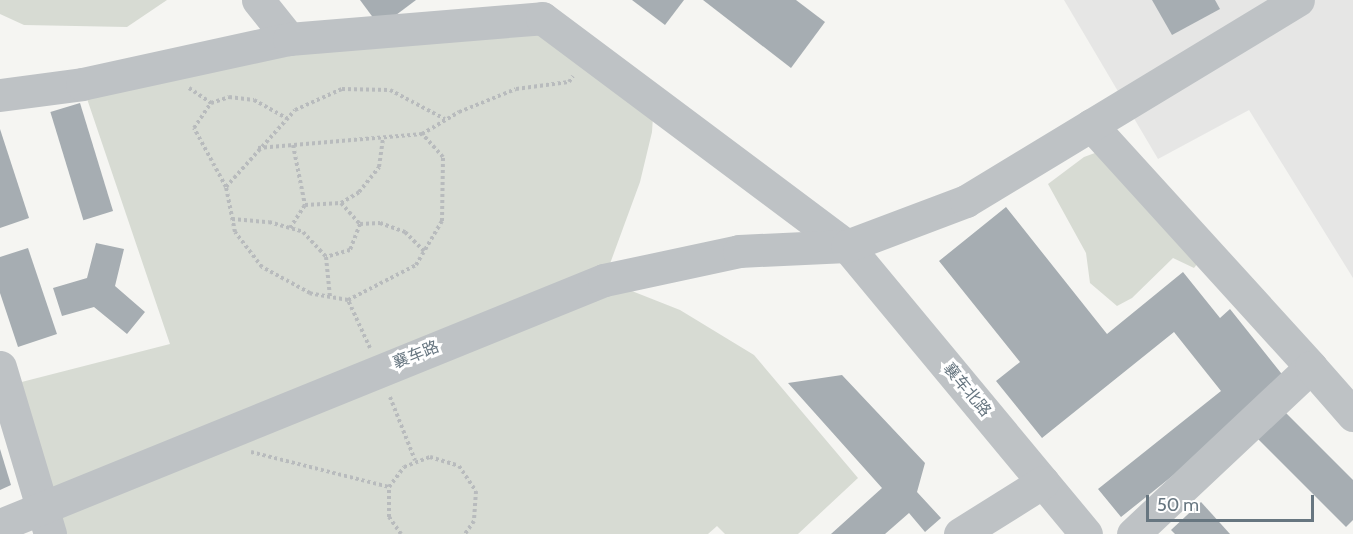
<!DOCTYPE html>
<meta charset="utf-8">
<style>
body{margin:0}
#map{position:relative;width:1353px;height:534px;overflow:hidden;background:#f5f5f2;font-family:Cabin,"Noto Sans SC",sans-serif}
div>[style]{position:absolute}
.built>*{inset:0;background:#e6e6e5}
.green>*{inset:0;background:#d7dbd3}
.building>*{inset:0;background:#a6adb2;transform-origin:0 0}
.path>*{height:4px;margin-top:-2px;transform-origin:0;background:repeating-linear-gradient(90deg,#b8bbbd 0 3px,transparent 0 6px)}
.minor>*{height:33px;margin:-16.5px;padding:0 16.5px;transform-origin:16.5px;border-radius:16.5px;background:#bec2c5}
span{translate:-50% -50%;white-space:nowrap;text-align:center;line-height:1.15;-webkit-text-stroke:6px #fff;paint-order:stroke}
.street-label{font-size:16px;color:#677680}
.scale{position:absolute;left:1146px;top:495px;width:168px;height:27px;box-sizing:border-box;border:3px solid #677680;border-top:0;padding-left:8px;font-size:18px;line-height:21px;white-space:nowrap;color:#677680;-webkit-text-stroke:4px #fff;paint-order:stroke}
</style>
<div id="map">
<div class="built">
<i style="clip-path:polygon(1064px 0,1353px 0,1353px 278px,1249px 110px,1158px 159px)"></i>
</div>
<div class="green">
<i style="clip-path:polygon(0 0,167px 0,127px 27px,24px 25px,0 14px)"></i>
<i style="clip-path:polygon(542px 18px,654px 101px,652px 132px,640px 182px,604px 280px,680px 310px,754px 355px,858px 478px,798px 534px,725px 534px,717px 526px,708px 534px,50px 534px,6px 386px,170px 344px,82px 84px)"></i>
<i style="clip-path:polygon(1122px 143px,1214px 242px,1194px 268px,1173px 258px,1132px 298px,1117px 306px,1090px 283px,1086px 253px,1048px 184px,1084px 157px)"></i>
</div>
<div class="building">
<i style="clip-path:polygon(360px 0,416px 0,380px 27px)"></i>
<i style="clip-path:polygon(632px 0,684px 0,665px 25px)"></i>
<i style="clip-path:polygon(703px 0,796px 0,825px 22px,791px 68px)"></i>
<i style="clip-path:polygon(1152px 0,1215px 0,1220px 9px,1172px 35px)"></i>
<i style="left:80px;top:103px;width:113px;height:31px;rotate:73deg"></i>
<i style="clip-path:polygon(0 129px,29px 218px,0 228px)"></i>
<i style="clip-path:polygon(1006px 207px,1107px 334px,1183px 272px,1220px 318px,1230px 309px,1289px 383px,1121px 517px,1098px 489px,1221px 391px,1174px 332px,1042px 438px,996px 381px,1020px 362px,939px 261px)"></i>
<i style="clip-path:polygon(96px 243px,124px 249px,115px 286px,145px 312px,127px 334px,94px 307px,62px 316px,53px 288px,87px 278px)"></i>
<i style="clip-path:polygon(28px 248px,57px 334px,18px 347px,0 293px,0 257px)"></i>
<i style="clip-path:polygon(842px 375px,925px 463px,917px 492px,941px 518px,925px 532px,909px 513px,885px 534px,831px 534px,882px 488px,788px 383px)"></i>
<i style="clip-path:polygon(1281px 408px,1353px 480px,1353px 520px,1346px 527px,1254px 435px)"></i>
<i style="clip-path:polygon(0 449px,11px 485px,0 490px)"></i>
<i style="clip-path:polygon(1201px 502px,1230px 534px,1175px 534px,1171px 530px)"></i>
</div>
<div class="path">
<i style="left:189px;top:88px;width:27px;rotate:34deg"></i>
<i style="left:293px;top:145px;width:61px;rotate:78.7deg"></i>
<i style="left:258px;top:148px;width:165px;rotate:-4.9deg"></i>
<i style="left:226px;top:187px;width:67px;rotate:-118.5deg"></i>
<i style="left:194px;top:128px;width:30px;rotate:-56deg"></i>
<i style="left:211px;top:103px;width:19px;rotate:-18deg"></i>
<i style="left:229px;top:97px;width:25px;rotate:7deg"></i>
<i style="left:254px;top:100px;width:38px;rotate:29deg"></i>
<i style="left:341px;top:203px;width:21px;rotate:-31deg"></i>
<i style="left:359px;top:192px;width:32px;rotate:-51deg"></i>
<i style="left:379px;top:167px;width:29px;rotate:-82deg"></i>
<i style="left:232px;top:219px;width:37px;rotate:5deg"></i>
<i style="left:269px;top:222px;width:35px;rotate:16deg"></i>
<i style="left:303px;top:232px;width:34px;rotate:47deg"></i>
<i style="left:326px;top:257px;width:40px;rotate:84.3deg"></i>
<i style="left:360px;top:224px;width:20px;rotate:-3deg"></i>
<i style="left:380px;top:223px;width:27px;rotate:20deg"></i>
<i style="left:405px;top:232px;width:27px;rotate:45deg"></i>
<i style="left:290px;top:228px;width:27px;rotate:-57deg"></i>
<i style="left:305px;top:205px;width:36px;rotate:-3deg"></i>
<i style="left:341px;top:203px;width:28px;rotate:48deg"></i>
<i style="left:360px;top:224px;width:28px;rotate:111deg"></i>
<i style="left:350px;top:250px;width:25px;rotate:164deg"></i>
<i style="left:348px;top:300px;width:39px;rotate:-170deg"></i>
<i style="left:310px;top:293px;width:55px;rotate:-151.6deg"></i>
<i style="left:262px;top:267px;width:44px;rotate:-127.6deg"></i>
<i style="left:235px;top:232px;width:46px;rotate:-101.3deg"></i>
<i style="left:226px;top:187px;width:103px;rotate:-48.1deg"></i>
<i style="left:295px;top:110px;width:51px;rotate:-24.1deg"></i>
<i style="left:342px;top:89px;width:48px;rotate:1.2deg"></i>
<i style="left:390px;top:90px;width:62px;rotate:27.8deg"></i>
<i style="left:370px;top:348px;width:53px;rotate:-114.6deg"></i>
<i style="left:348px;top:300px;width:76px;rotate:-27.2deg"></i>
<i style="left:416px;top:265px;width:51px;rotate:-59.4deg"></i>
<i style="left:442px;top:221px;width:64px;rotate:-89.1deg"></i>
<i style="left:443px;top:157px;width:31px;rotate:-132deg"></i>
<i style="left:422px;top:134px;width:43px;rotate:-30.7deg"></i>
<i style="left:459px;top:112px;width:61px;rotate:-22deg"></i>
<i style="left:516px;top:89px;width:53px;rotate:-7.5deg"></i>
<i style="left:569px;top:82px;width:7px;rotate:-56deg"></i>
<i style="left:390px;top:397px;width:68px;rotate:68.4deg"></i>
<i style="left:251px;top:452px;width:142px;rotate:14.2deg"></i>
<i style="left:401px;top:534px;width:21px;rotate:-125deg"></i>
<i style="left:389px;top:517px;width:30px;rotate:-90deg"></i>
<i style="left:389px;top:487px;width:25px;rotate:-53deg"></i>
<i style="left:404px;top:467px;width:28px;rotate:-21deg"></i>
<i style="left:430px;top:457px;width:30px;rotate:17deg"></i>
<i style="left:459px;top:466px;width:30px;rotate:56deg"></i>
<i style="left:476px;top:491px;width:30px;rotate:94deg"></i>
<i style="left:474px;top:521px;width:16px;rotate:125deg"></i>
</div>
<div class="minor">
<i style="left:258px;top:0;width:50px;rotate:51.5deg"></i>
<i style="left:0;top:95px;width:83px;rotate:-7.6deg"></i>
<i style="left:82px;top:84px;width:212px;rotate:-12.3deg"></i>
<i style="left:289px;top:39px;width:254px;rotate:-4.7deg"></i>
<i style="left:542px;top:18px;width:381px;rotate:36.8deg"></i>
<i style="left:847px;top:246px;width:374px;rotate:50.3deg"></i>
<i style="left:1091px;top:125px;width:327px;rotate:47.7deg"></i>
<i style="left:0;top:367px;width:174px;rotate:73.3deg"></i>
<i style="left:0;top:525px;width:652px;rotate:-22.08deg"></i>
<i style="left:604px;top:280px;width:138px;rotate:-12.1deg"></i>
<i style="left:739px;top:251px;width:108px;rotate:-2.7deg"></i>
<i style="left:847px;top:246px;width:127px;rotate:-20.7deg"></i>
<i style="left:966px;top:201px;width:388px;rotate:-31.2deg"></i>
<i style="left:960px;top:534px;width:98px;rotate:-32.1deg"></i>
<i style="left:1133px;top:534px;width:244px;rotate:-43.2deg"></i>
<i style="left:1311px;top:367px;width:64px;rotate:48.8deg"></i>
</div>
<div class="street-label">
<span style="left:416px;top:355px;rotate:-22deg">襄车路</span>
<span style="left:967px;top:390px;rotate:50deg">襄车北路</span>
</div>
<div class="scale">50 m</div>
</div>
